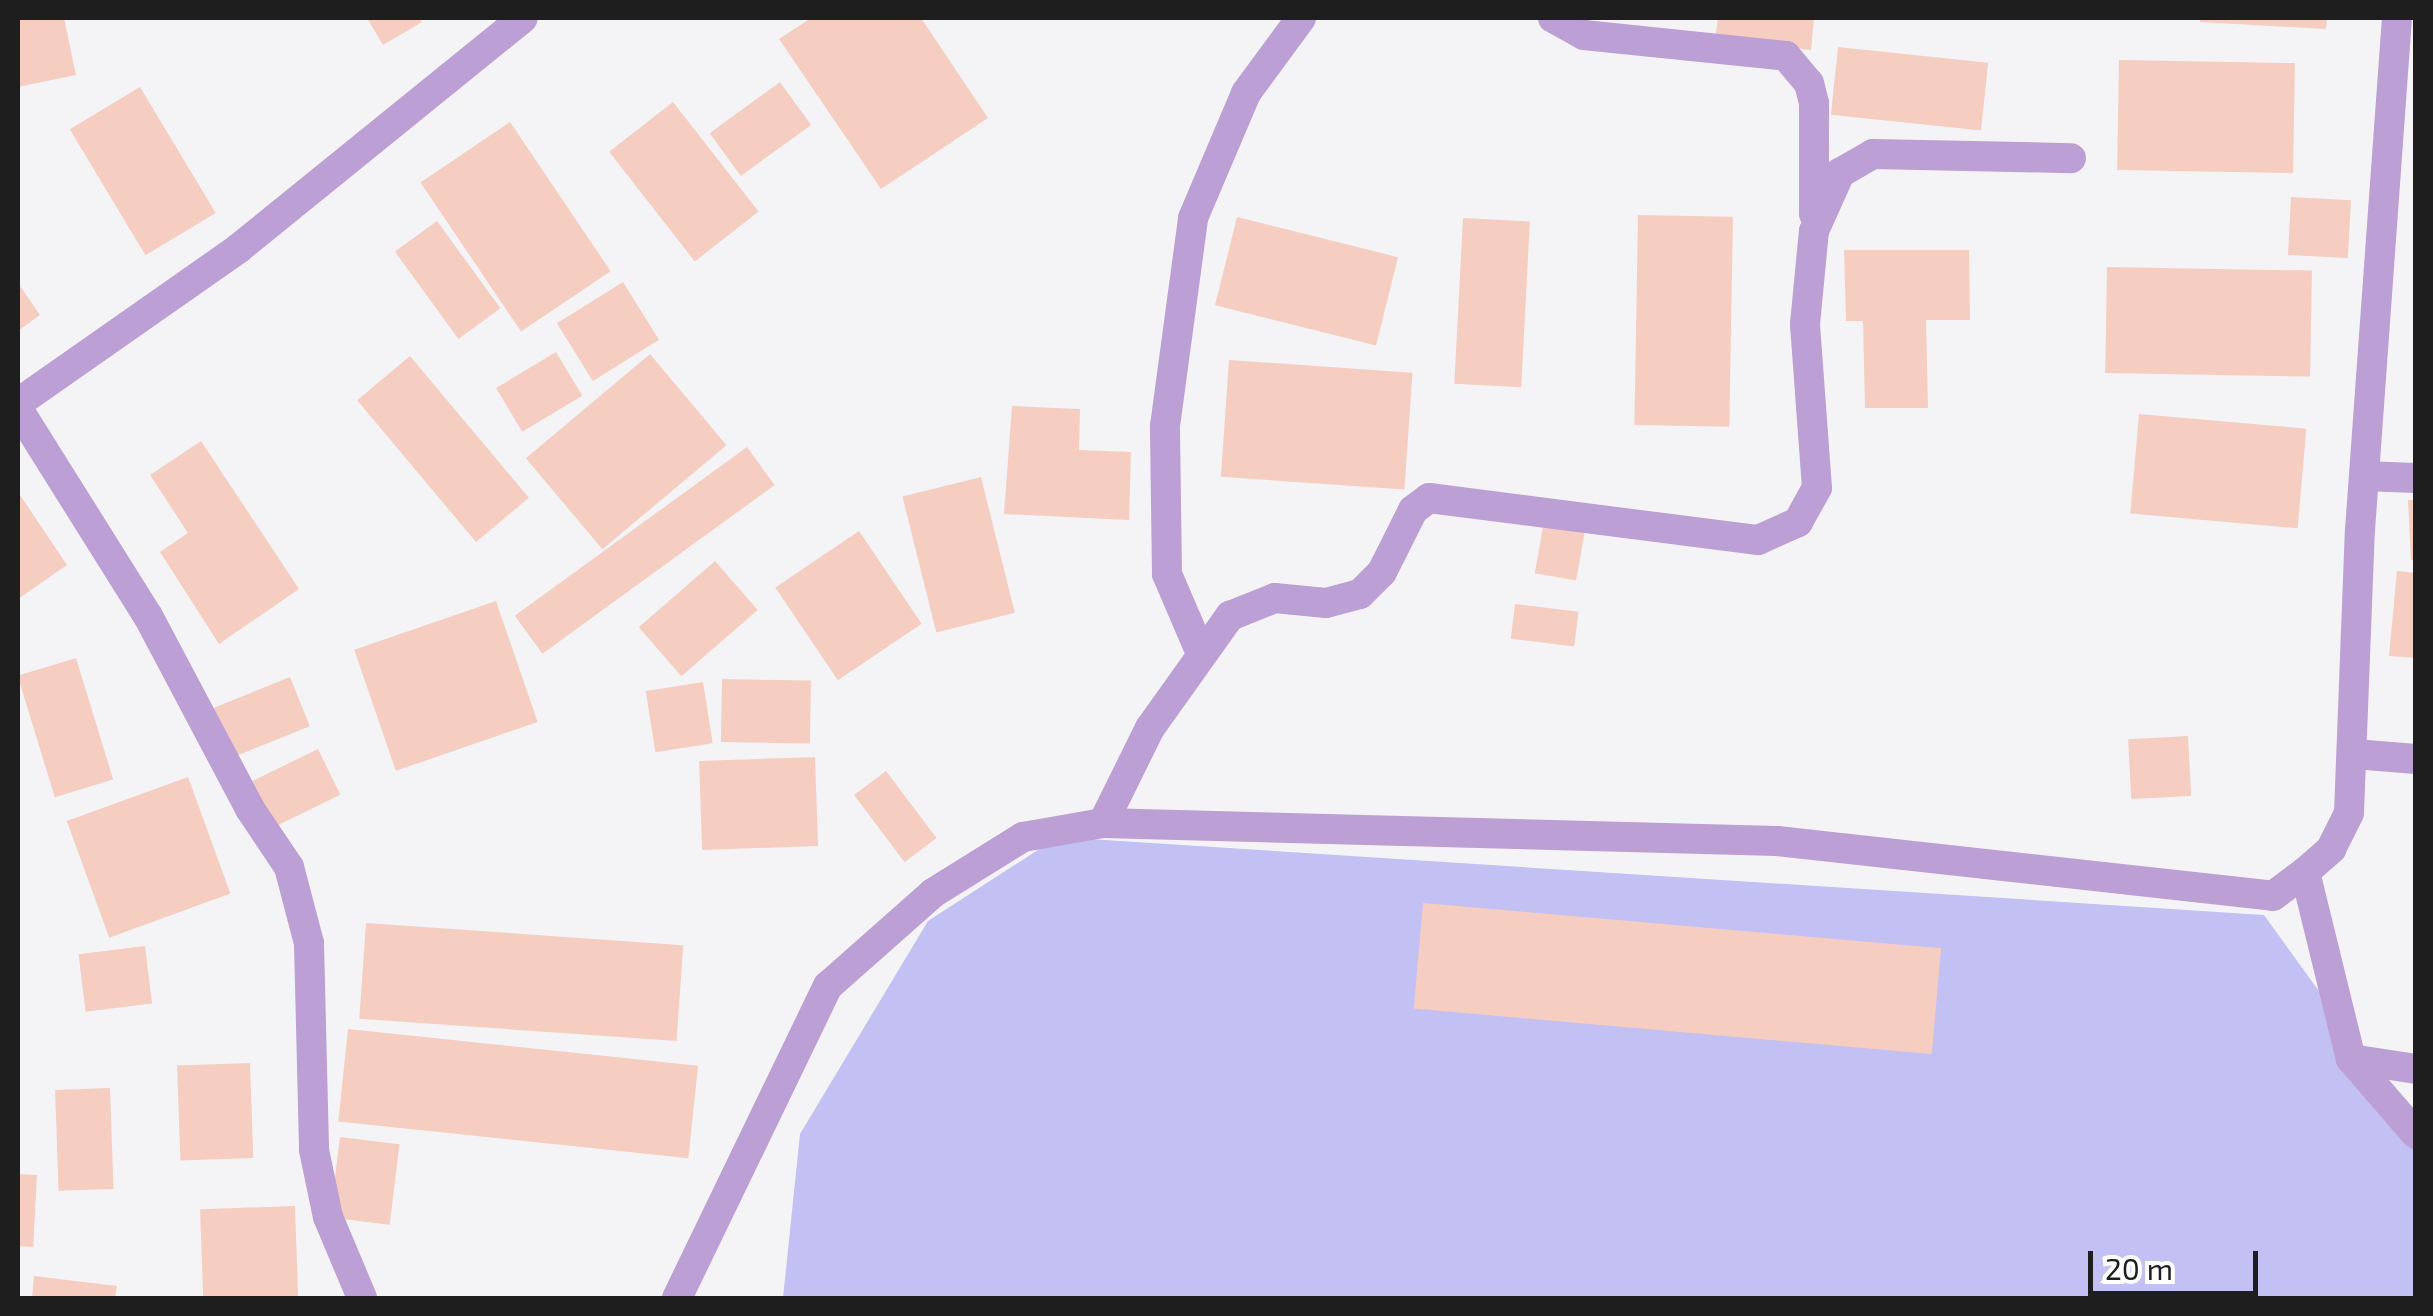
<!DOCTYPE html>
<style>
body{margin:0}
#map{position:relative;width:2433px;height:1316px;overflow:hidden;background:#f4f4f7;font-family:"Exo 2",sans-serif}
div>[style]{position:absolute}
.green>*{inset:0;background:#c3c0f3}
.building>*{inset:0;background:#f5cec1;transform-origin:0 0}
.street>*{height:30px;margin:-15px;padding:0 15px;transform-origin:15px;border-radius:15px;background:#bc9fd4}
span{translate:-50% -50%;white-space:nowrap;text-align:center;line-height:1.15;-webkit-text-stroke:10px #fff;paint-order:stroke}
.frame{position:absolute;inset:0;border:20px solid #1e1e1f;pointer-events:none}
.scale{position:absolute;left:2088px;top:1251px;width:170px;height:45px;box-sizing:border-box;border:5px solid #1e1e1f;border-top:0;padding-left:12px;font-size:30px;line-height:35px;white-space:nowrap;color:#1e1e1f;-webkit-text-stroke:8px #fff;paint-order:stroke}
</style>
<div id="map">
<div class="green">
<i style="clip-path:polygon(1058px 837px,2264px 915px,2415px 1124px,2415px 1298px,783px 1298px,800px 1134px,928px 921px)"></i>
</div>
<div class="building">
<i style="clip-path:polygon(18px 18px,64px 18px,76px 75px,18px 87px)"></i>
<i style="clip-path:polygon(367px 18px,419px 18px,422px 22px,383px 45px)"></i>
<i style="clip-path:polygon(811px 18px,921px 18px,988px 118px,881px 189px,779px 39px)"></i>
<i style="clip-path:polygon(1718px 18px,1814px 18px,1811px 50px,1715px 40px)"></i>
<i style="clip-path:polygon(2200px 18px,2327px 18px,2326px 29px,2200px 22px)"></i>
<i style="left:1838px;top:47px;width:151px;height:68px;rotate:6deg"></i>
<i style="left:2119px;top:60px;width:176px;height:110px;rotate:1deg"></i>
<i style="left:780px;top:82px;width:53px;height:87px;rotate:54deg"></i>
<i style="left:140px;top:87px;width:147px;height:82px;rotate:59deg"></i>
<i style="left:673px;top:102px;width:139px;height:81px;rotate:52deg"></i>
<i style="left:510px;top:122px;width:180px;height:108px;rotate:56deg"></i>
<i style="left:2291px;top:197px;width:60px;height:58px;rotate:3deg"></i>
<i style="left:1638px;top:215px;width:95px;height:210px;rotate:1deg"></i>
<i style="left:1237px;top:217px;width:166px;height:91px;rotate:14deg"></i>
<i style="left:1463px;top:218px;width:67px;height:166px;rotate:3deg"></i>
<i style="left:437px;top:221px;width:108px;height:52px;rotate:54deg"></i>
<i style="clip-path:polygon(1844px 250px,1969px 250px,1970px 320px,1926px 320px,1928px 408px,1865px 408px,1863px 321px,1846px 321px)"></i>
<i style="left:2107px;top:267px;width:205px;height:106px;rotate:1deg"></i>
<i style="left:623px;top:282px;width:68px;height:78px;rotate:58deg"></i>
<i style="clip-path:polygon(18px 283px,40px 315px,18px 331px)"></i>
<i style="left:556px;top:352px;width:51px;height:70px;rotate:59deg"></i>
<i style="left:650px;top:354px;width:119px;height:162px;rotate:50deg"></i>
<i style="left:410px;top:356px;width:185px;height:69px;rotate:50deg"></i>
<i style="left:1229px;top:360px;width:184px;height:117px;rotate:4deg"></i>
<i style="clip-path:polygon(1012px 406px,1080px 409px,1079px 450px,1131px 452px,1129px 520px,1004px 514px)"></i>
<i style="left:2139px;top:414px;width:168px;height:100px;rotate:5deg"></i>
<i style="clip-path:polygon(201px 441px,299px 589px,219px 644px,160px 552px,188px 533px,150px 475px)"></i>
<i style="left:747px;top:447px;width:47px;height:287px;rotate:54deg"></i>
<i style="left:981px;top:477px;width:140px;height:81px;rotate:76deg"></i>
<i style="clip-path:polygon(18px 492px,67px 565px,18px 599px)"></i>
<i style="clip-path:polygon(2408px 500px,2416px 500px,2416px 560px,2411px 560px)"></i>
<i style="left:1544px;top:521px;width:42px;height:53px;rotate:10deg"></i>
<i style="left:859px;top:531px;width:112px;height:101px;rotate:56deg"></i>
<i style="left:715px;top:561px;width:65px;height:101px;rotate:49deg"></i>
<i style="clip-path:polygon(2397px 571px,2416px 573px,2416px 658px,2389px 656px)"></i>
<i style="left:496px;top:601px;width:128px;height:150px;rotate:71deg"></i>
<i style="left:1515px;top:604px;width:64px;height:35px;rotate:7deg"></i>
<i style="left:76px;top:658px;width:127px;height:61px;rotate:73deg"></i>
<i style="left:290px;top:677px;width:53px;height:90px;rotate:68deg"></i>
<i style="left:722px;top:679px;width:89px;height:63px;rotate:1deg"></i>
<i style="left:703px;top:682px;width:62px;height:58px;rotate:81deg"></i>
<i style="left:2188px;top:736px;width:60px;height:60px;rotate:87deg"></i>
<i style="left:318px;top:749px;width:51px;height:73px;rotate:64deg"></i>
<i style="left:815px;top:757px;width:89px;height:116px;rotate:88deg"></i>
<i style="left:886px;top:771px;width:84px;height:40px;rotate:53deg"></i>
<i style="left:188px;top:777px;width:124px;height:129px;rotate:70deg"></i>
<i style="left:1423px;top:903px;width:520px;height:106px;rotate:5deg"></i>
<i style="left:366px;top:923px;width:318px;height:96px;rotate:4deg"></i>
<i style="left:145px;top:946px;width:58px;height:67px;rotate:83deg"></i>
<i style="left:348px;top:1029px;width:352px;height:93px;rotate:6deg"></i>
<i style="left:250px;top:1063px;width:95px;height:73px;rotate:88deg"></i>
<i style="left:110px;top:1088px;width:101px;height:55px;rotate:88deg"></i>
<i style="left:340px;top:1137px;width:60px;height:81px;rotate:7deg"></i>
<i style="left:18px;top:1174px;width:19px;height:72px;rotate:3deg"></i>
<i style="left:295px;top:1206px;width:92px;height:95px;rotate:88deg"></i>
<i style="clip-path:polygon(34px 1276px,117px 1286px,115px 1298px,32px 1298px)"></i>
</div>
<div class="street">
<i style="left:1553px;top:18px;width:35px;rotate:29deg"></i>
<i style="left:1584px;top:35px;width:203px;rotate:5.9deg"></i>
<i style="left:1786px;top:56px;width:35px;rotate:50deg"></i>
<i style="left:1809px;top:83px;width:21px;rotate:76deg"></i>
<i style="left:1814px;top:103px;width:111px;rotate:90deg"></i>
<i style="left:18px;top:403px;width:270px;rotate:-35deg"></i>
<i style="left:239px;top:248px;width:365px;rotate:-39deg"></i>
<i style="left:18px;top:409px;width:244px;rotate:57.9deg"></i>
<i style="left:148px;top:616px;width:218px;rotate:62.1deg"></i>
<i style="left:250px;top:809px;width:70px;rotate:56.1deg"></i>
<i style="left:289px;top:867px;width:79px;rotate:75.3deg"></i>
<i style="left:309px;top:943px;width:207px;rotate:88.6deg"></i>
<i style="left:314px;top:1150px;width:68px;rotate:78.2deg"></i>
<i style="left:328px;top:1217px;width:88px;rotate:67.2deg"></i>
<i style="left:2364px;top:476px;width:52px;rotate:2.2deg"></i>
<i style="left:1200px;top:651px;width:84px;rotate:-113.2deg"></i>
<i style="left:1167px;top:574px;width:148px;rotate:-90.8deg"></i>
<i style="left:1165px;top:426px;width:210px;rotate:-82.3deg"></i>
<i style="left:1193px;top:218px;width:136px;rotate:-67deg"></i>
<i style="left:1246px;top:93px;width:93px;rotate:-53.7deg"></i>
<i style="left:2354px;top:754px;width:62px;rotate:4.6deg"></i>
<i style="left:1103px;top:823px;width:106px;rotate:-63.7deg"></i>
<i style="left:1150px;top:728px;width:138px;rotate:-54.5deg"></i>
<i style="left:1230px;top:616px;width:48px;rotate:-21.8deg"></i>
<i style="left:1275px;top:598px;width:51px;rotate:5.6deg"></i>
<i style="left:1326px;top:603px;width:35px;rotate:-15deg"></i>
<i style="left:1360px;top:594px;width:31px;rotate:-45deg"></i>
<i style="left:1382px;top:572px;width:69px;rotate:-63.4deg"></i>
<i style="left:1413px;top:510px;width:20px;rotate:-37deg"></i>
<i style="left:1429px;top:498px;width:332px;rotate:7.3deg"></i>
<i style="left:1758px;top:540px;width:44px;rotate:-24.2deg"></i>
<i style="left:1798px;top:522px;width:39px;rotate:-61deg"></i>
<i style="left:1817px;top:488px;width:164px;rotate:-94.2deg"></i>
<i style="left:1805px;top:324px;width:93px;rotate:-84.5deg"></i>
<i style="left:1814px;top:231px;width:64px;rotate:-65.9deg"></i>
<i style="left:1840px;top:173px;width:38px;rotate:-30deg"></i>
<i style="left:1873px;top:154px;width:198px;rotate:1.2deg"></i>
<i style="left:2305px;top:872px;width:193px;rotate:76.2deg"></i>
<i style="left:2351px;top:1059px;width:66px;rotate:8.7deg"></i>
<i style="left:2351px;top:1059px;width:99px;rotate:49.1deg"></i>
<i style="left:677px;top:1298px;width:347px;rotate:-64.2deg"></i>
<i style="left:828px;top:986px;width:140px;rotate:-41.5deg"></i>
<i style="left:933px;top:893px;width:106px;rotate:-31.9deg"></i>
<i style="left:1023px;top:837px;width:81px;rotate:-9.9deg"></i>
<i style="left:1103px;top:823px;width:674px;rotate:1.53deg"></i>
<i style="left:1777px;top:841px;width:499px;rotate:6.3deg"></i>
<i style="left:2273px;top:896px;width:40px;rotate:-37deg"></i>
<i style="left:2305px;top:872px;width:35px;rotate:-41deg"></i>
<i style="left:2331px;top:849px;width:40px;rotate:-63.4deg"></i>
<i style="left:2349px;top:813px;width:283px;rotate:-87.8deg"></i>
<i style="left:2360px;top:530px;width:513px;rotate:-85.87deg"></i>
</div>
<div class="frame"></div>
<div class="scale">20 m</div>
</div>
